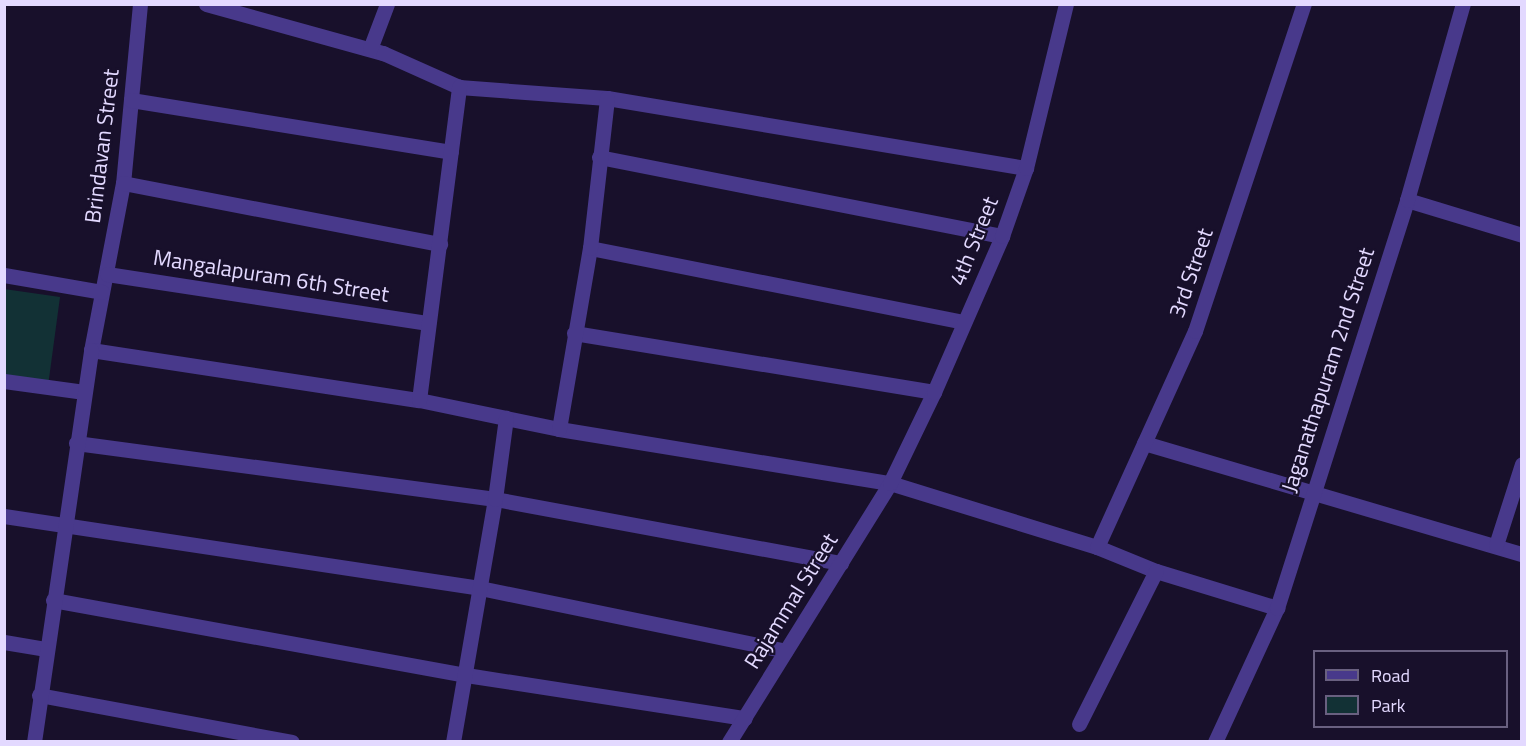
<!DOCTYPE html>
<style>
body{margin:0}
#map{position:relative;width:1526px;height:746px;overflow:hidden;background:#18102b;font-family:"Titillium Web",sans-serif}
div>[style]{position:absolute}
.green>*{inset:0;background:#123135}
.minor>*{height:15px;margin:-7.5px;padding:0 7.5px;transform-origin:7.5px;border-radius:7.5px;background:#48398b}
span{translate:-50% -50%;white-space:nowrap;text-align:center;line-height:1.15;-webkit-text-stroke:4.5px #18102b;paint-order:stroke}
.street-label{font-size:22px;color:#e3d9ff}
.frame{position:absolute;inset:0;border:6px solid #e3d9ff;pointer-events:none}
.legend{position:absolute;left:1313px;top:650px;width:195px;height:78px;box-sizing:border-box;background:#18102b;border:2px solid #696080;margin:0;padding:8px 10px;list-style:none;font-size:18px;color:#e3d9ff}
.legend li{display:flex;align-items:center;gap:12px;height:30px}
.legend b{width:30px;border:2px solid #696080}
</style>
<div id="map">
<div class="green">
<i style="clip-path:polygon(4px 289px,60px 297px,48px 386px,5px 381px)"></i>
</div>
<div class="minor">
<i style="left:140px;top:4px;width:180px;rotate:95.4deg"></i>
<i style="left:123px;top:183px;width:170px;rotate:100.8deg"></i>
<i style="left:91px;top:350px;width:332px;rotate:8.7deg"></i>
<i style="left:419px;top:400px;width:143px;rotate:11.7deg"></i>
<i style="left:559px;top:429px;width:335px;rotate:9.3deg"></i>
<i style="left:890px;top:483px;width:217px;rotate:17.2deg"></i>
<i style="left:1097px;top:547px;width:64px;rotate:22.1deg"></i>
<i style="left:1156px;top:571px;width:127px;rotate:17deg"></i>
<i style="left:206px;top:4px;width:184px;rotate:15.5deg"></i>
<i style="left:383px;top:53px;width:83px;rotate:24.1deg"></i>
<i style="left:459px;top:87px;width:148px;rotate:4.3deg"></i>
<i style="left:607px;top:98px;width:425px;rotate:9.5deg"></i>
<i style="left:370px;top:49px;width:48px;rotate:-69.3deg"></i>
<i style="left:131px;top:100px;width:324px;rotate:9.2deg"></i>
<i style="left:599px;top:157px;width:411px;rotate:11.1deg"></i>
<i style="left:123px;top:183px;width:323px;rotate:10.9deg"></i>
<i style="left:1407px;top:200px;width:120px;rotate:16.9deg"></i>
<i style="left:590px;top:248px;width:381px;rotate:11.2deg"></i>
<i style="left:107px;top:274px;width:325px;rotate:8.7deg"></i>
<i style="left:4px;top:275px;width:99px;rotate:9.8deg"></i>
<i style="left:574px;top:333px;width:365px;rotate:9.3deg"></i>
<i style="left:4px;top:381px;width:81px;rotate:7.8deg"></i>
<i style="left:419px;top:400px;width:316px;rotate:-82.7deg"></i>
<i style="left:559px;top:429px;width:184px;rotate:-80.3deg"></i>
<i style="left:590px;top:248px;width:151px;rotate:-83.5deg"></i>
<i style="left:76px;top:443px;width:423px;rotate:7.6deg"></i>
<i style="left:495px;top:499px;width:352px;rotate:10.5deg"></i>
<i style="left:1144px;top:443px;width:394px;rotate:16.4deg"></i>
<i style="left:4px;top:516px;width:481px;rotate:8.6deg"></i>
<i style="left:480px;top:588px;width:312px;rotate:11.6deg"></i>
<i style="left:1496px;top:545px;width:85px;rotate:-72.2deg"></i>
<i style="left:1097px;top:547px;width:237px;rotate:-65.6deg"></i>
<i style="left:1195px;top:331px;width:345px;rotate:-71.6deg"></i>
<i style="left:53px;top:600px;width:420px;rotate:10.3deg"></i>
<i style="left:466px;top:675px;width:282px;rotate:8.8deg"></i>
<i style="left:4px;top:642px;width:43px;rotate:9.5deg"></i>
<i style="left:39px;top:695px;width:257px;rotate:10.5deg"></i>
<i style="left:1079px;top:724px;width:171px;rotate:-63.3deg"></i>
<i style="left:34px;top:742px;width:396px;rotate:-81.7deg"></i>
<i style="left:453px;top:742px;width:247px;rotate:-80.2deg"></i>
<i style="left:495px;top:499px;width:82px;rotate:-82.3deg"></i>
<i style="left:729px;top:742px;width:305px;rotate:-58.1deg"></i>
<i style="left:890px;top:483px;width:101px;rotate:-64.2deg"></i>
<i style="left:934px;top:392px;width:170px;rotate:-66.4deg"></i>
<i style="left:1002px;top:236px;width:72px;rotate:-70.6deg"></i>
<i style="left:1026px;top:168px;width:169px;rotate:-76.3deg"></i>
<i style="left:1215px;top:742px;width:148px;rotate:-65.2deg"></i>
<i style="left:1277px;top:608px;width:428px;rotate:-72.3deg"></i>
<i style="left:1407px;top:200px;width:204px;rotate:-74.1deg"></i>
</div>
<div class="street-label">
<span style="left:102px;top:146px;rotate:-83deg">Brindavan Street</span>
<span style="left:974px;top:241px;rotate:-68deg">4th Street</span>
<span style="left:1191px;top:273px;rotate:-71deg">3rd Street</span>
<span style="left:271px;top:276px;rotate:9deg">Mangalapuram 6th Street</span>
<span style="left:1328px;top:370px;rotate:-72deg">Jaganathapuram 2nd Street</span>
<span style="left:791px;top:601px;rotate:-58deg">Rajammal Street</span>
</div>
<div class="frame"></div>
<ul class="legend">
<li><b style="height:8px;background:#48398b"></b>Road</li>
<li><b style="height:16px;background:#123135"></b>Park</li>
</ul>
</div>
